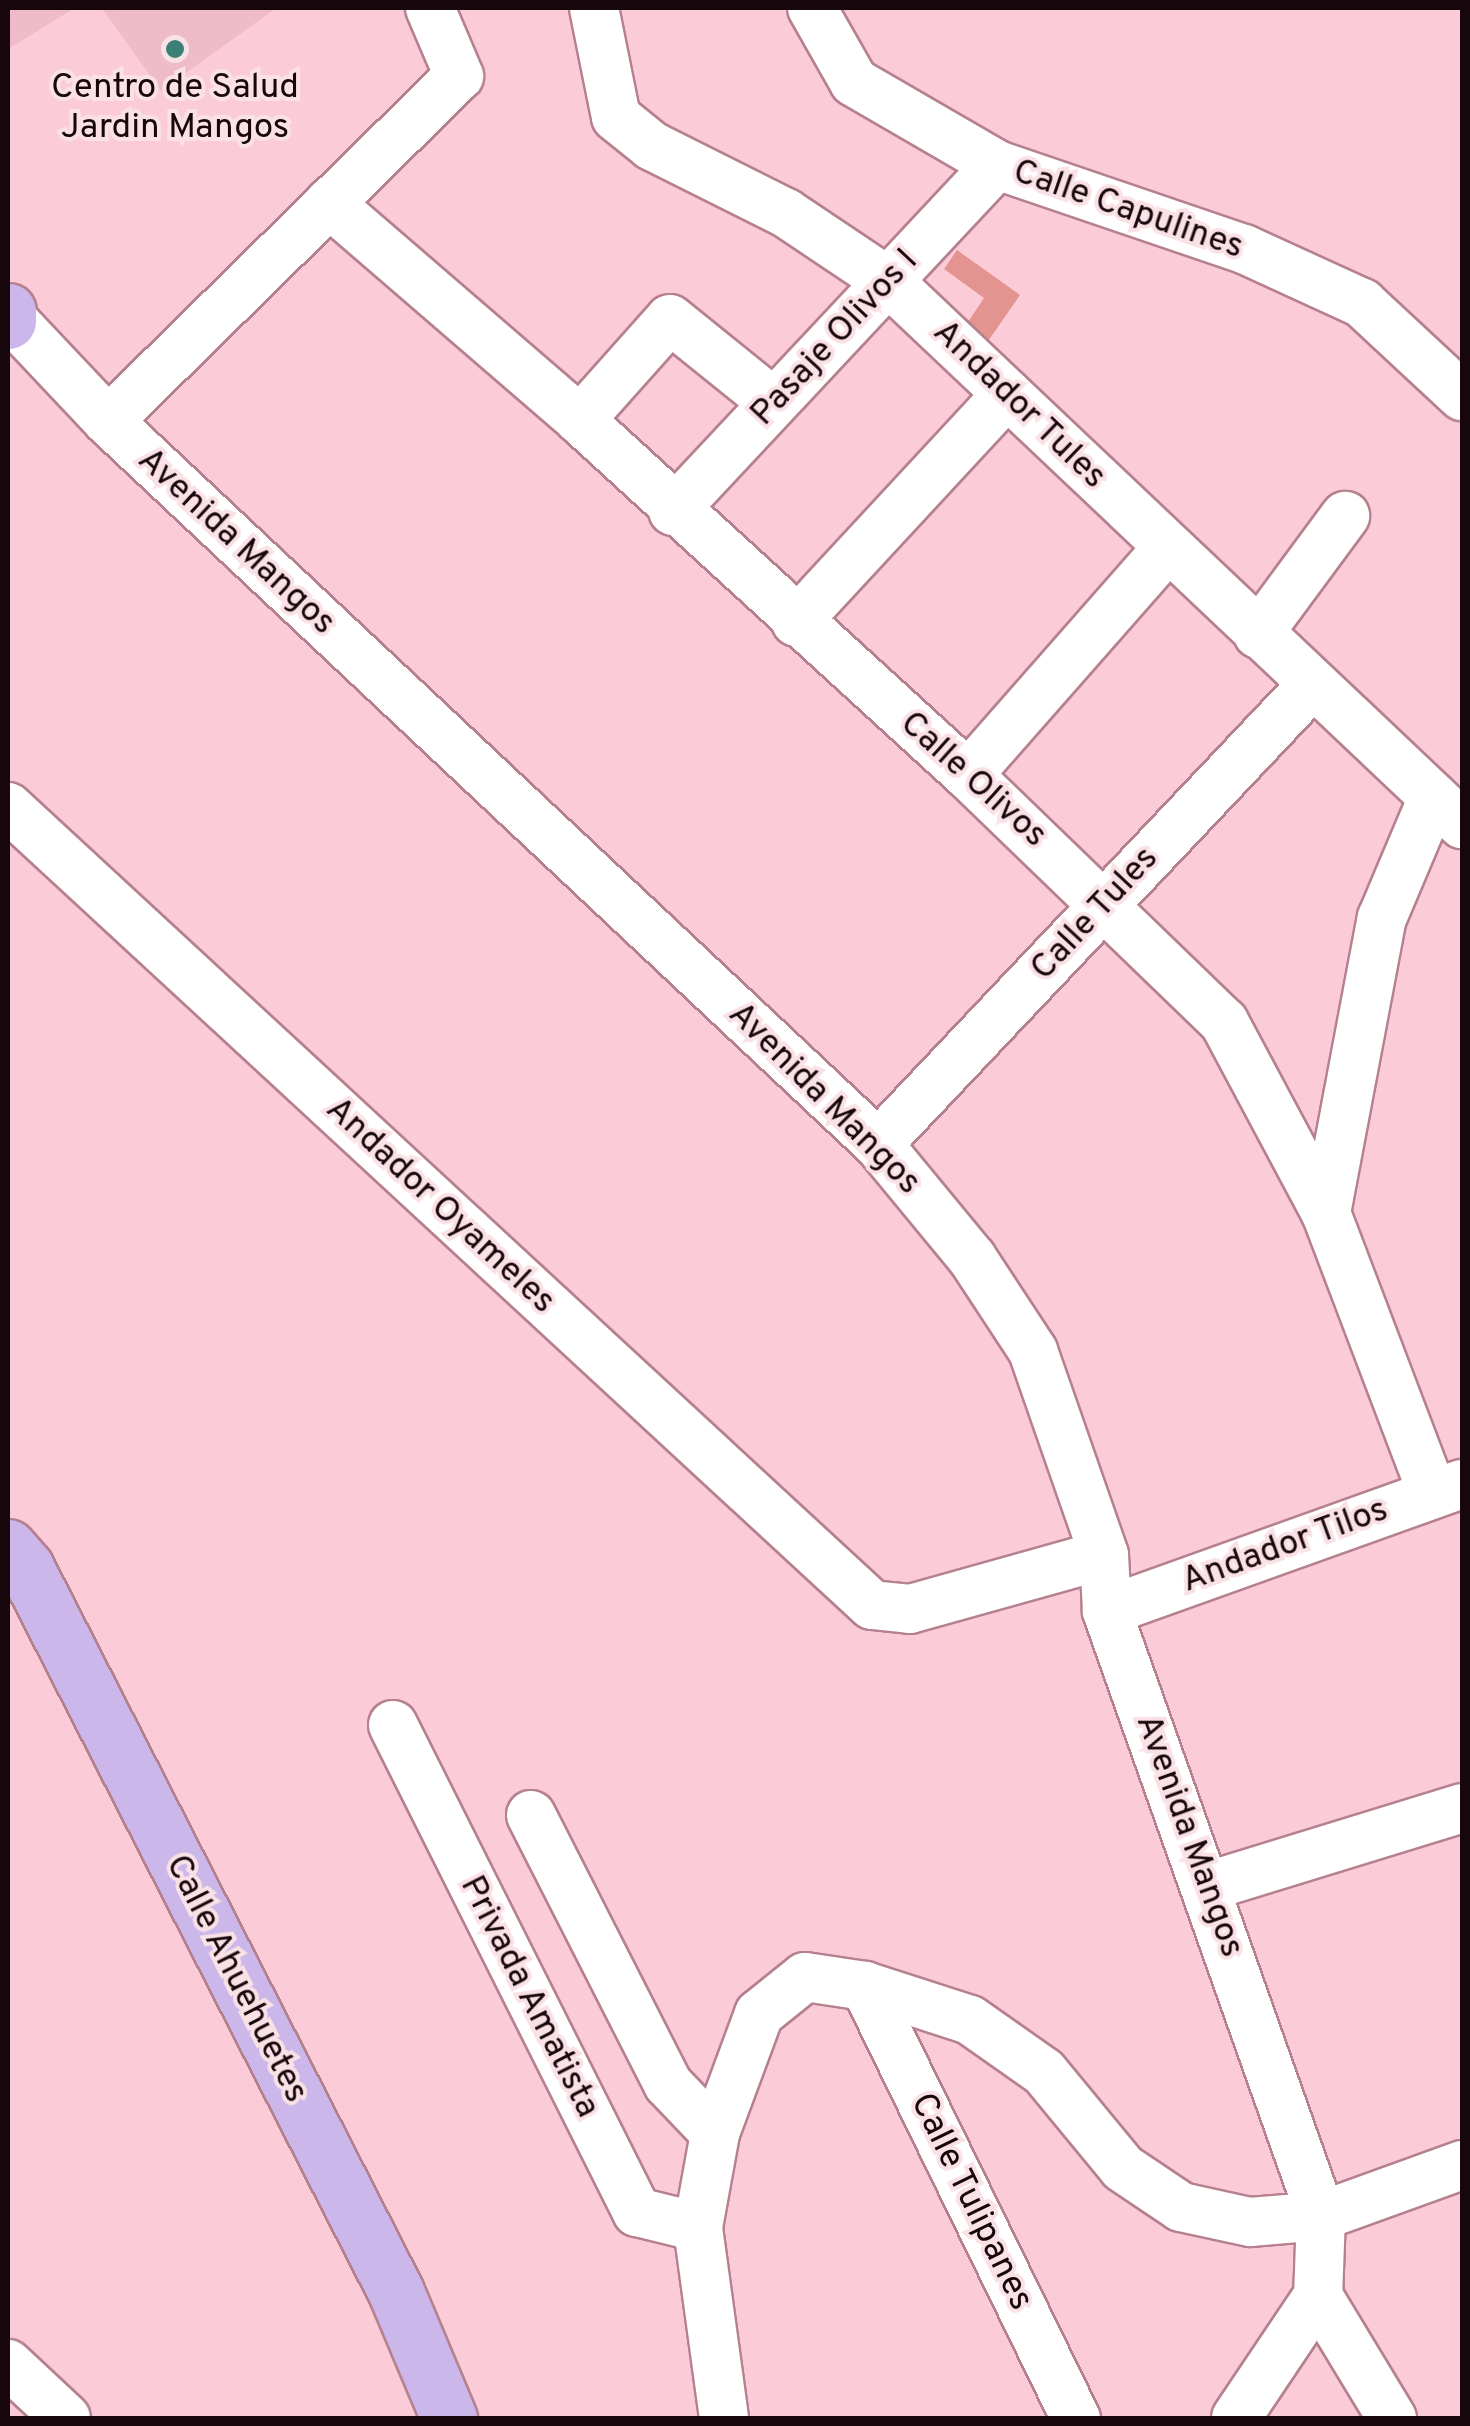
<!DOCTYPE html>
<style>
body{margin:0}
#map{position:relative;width:1470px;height:2426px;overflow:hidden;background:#fbccd8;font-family:Overpass,sans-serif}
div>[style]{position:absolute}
.built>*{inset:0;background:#efbbc8}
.building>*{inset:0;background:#e39390}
.roads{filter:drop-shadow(2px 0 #b6818f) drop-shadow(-2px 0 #b6818f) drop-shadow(0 2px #b6818f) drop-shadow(0 -2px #b6818f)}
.minor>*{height:48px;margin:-24px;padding:0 24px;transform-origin:24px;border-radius:24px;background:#fff}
.major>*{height:55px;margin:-27.5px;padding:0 27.5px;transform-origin:27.5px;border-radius:27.5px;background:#ccb7ea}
.dots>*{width:28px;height:28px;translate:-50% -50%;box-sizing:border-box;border:5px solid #f9e1e6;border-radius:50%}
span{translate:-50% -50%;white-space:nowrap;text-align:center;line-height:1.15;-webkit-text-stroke:8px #f9e1e6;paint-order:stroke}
.poi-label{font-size:35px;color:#17060b}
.street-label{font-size:35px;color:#17060b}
.frame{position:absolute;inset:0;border:10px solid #17060b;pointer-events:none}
</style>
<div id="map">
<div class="built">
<i style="clip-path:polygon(8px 8px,75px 8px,8px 49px)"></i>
<i style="clip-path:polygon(102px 8px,276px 8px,161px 91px)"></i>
</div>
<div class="building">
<i style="clip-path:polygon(957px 250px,1020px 295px,986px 344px,964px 328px,984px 298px,944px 269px)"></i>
</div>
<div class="roads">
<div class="minor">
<i style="left:594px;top:8px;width:111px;rotate:78.6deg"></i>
<i style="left:616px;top:117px;width:46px;rotate:38.9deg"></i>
<i style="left:652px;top:146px;width:150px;rotate:26.6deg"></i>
<i style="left:786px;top:213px;width:124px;rotate:33.8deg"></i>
<i style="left:889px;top:282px;width:789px;rotate:43.41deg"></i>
<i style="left:812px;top:8px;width:85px;rotate:60.4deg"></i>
<i style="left:854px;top:82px;width:165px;rotate:30.1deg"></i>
<i style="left:997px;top:165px;width:261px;rotate:18.8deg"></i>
<i style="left:1244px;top:249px;width:130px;rotate:24.6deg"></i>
<i style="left:1362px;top:303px;width:137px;rotate:42.9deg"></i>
<i style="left:329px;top:203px;width:332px;rotate:40.8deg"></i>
<i style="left:580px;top:420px;width:526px;rotate:42.46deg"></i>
<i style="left:968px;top:775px;width:356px;rotate:44deg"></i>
<i style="left:1224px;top:1022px;width:217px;rotate:61.9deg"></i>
<i style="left:1326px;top:1213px;width:298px;rotate:69.2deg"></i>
<i style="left:10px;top:317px;width:143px;rotate:46.7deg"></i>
<i style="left:108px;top:421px;width:1056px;rotate:43.2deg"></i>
<i style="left:878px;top:1144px;width:148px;rotate:50.5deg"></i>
<i style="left:972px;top:1258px;width:111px;rotate:56.7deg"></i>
<i style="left:1033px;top:1351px;width:216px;rotate:70.8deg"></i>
<i style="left:1104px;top:1555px;width:56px;rotate:86.9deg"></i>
<i style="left:1107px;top:1611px;width:642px;rotate:70.52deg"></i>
<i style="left:1321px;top:2216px;width:80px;rotate:92.1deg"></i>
<i style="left:1318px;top:2296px;width:143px;rotate:58.8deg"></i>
<i style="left:580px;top:420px;width:135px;rotate:-48.3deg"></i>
<i style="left:670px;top:319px;width:132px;rotate:38.9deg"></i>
<i style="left:108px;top:421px;width:492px;rotate:-44.5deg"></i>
<i style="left:459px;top:76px;width:74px;rotate:-113.1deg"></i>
<i style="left:673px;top:511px;width:474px;rotate:-46.9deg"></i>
<i style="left:796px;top:622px;width:311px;rotate:-47.2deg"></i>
<i style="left:1258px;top:634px;width:147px;rotate:-53.6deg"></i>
<i style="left:968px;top:775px;width:303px;rotate:-48.7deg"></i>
<i style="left:8px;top:807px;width:1176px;rotate:42.73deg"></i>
<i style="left:872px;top:1605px;width:38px;rotate:6deg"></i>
<i style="left:910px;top:1609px;width:201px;rotate:-15.6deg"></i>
<i style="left:878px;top:1144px;width:632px;rotate:-46.6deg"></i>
<i style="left:1326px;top:1213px;width:300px;rotate:-79.3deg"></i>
<i style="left:1382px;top:918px;width:131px;rotate:-67.1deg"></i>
<i style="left:1107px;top:1611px;width:377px;rotate:-19.7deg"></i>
<i style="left:393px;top:1725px;width:545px;rotate:63.39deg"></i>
<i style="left:637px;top:2212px;width:63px;rotate:13.8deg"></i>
<i style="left:531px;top:1815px;width:302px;rotate:63deg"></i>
<i style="left:668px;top:2084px;width:68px;rotate:46.2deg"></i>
<i style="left:1209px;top:1886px;width:265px;rotate:-17.1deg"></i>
<i style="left:865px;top:1986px;width:481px;rotate:64deg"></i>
<i style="left:8px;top:2364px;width:79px;rotate:43deg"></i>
<i style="left:724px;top:2418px;width:193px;rotate:-97.8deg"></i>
<i style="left:698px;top:2227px;width:96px;rotate:-79.7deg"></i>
<i style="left:715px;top:2133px;width:127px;rotate:-69.7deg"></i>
<i style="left:759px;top:2014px;width:59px;rotate:-38.8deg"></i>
<i style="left:805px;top:1977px;width:61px;rotate:8.5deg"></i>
<i style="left:865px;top:1986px;width:110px;rotate:17.9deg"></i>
<i style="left:970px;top:2020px;width:90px;rotate:35.1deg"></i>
<i style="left:1044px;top:2072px;width:124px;rotate:50.5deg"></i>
<i style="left:1123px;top:2168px;width:70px;rotate:33.9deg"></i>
<i style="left:1181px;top:2207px;width:71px;rotate:12.3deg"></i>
<i style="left:1250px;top:2222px;width:71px;rotate:-4.8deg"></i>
<i style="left:1321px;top:2216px;width:150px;rotate:-19.9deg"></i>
<i style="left:1236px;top:2418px;width:147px;rotate:-56.1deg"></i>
</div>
<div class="major">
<i style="left:8px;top:311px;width:10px;rotate:90deg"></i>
<i style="left:8px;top:1547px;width:28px;rotate:49deg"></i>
<i style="left:26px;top:1568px;width:813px;rotate:62.93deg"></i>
<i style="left:396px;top:2292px;width:137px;rotate:67.2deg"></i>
</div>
</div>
<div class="dots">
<i style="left:175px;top:49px;background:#3b8075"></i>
</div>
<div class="poi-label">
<span style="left:175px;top:108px">Centro de Salud<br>Jardin Mangos</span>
</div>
<div class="street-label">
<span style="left:1128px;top:210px;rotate:19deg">Calle Capulines</span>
<span style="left:835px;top:338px;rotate:-47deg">Pasaje Olivos I</span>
<span style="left:1019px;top:405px;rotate:44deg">Andador Tules</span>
<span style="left:236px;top:542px;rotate:43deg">Avenida Mangos</span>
<span style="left:973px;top:780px;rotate:42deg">Calle Olivos</span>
<span style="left:1095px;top:914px;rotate:-47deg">Calle Tules</span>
<span style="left:824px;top:1099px;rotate:45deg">Avenida Mangos</span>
<span style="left:440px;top:1206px;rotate:43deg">Andador Oyameles</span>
<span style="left:1285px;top:1546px;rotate:-20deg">Andador Tilos</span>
<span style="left:1189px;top:1836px;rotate:70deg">Avenida Mangos</span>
<span style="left:236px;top:1979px;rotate:63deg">Calle Ahuehuetes</span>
<span style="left:529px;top:1997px;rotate:63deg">Privada Amatista</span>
<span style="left:971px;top:2202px;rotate:64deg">Calle Tulipanes</span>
</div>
<div class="frame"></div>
</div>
